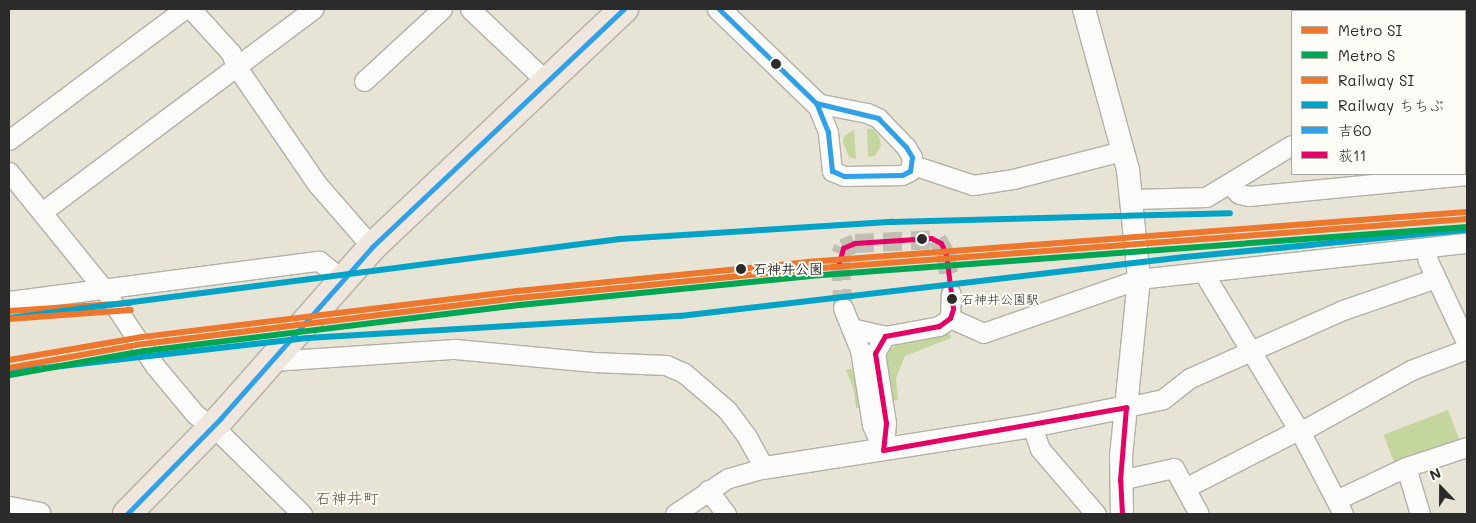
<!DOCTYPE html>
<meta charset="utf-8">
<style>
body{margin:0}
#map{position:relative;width:1476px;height:523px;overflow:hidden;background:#e7e4d6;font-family:Mali,"Klee One",sans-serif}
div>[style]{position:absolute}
.green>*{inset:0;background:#c5d59e;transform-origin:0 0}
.minor-tunnel>*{height:19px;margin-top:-9.5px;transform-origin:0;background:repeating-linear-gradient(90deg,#c1bfb4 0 19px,transparent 0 28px)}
.roads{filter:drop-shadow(1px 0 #b2b0a8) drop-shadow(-1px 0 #b2b0a8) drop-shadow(0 1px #b2b0a8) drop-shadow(0 -1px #b2b0a8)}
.minor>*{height:19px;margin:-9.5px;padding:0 9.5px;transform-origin:9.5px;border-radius:9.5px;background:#fbfbf9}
.tertiary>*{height:22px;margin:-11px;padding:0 11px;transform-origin:11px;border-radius:11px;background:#fbfbf9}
.primary>*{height:28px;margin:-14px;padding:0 14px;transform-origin:14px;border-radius:14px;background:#efe6de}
.bus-1>*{height:5px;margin:-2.5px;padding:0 2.5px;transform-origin:2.5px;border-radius:2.5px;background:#30a0e9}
.bus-2>*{height:5px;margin:-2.5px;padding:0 2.5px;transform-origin:2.5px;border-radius:2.5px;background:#e50065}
.rail-1>*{height:6px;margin:-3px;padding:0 3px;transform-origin:3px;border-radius:3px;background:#ed772d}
.rail-2>*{height:6px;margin:-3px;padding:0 3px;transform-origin:3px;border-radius:3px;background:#02a3c6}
.metro-1>*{height:6px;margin:-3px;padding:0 3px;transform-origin:3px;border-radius:3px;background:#ed772d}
.metro-2>*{height:6px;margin:-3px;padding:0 3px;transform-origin:3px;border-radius:3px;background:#00a651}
.dots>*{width:14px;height:14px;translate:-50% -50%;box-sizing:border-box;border:2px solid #fdfcf7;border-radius:50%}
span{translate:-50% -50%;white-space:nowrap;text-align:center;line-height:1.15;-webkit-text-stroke:4px #fdfcf7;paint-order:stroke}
.bus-label{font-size:13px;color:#2b2b2b}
.left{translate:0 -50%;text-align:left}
.stop-label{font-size:14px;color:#2b2b2b;font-weight:700}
.quarter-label{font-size:16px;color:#655042}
.frame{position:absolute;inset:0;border:10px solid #2b2b2b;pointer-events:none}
.legend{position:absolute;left:1291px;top:10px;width:175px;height:165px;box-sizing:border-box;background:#fdfcf7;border:1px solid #a9a8a5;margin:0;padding:6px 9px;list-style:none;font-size:15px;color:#2b2b2b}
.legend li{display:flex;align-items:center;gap:10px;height:25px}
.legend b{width:25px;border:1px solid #a9a8a5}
.north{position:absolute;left:1416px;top:463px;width:50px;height:50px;-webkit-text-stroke:4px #fdfcf7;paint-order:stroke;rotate:338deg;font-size:14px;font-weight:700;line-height:20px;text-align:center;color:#2b2b2b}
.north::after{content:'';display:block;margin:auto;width:18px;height:22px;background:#2b2b2b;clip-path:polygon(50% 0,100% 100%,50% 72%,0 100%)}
</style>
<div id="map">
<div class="green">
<i style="clip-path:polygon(867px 129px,873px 129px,880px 138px,881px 145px,875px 156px,868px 157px)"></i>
<i style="clip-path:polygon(854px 130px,856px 159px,849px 157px,843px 143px,844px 136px)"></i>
<i style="clip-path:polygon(950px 334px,951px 338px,905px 356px,896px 378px,898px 400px,890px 401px,884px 363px,888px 350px,909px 339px)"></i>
<i style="clip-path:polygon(851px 368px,858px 382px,863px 407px,856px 408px,854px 391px,846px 370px)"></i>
<i style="left:1448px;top:410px;width:31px;height:69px;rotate:69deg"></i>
</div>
<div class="minor-tunnel">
<i style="left:843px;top:308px;width:54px;rotate:-93.2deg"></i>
<i style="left:840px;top:254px;width:7px;rotate:-63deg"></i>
<i style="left:843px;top:248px;width:13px;rotate:-23deg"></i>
<i style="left:855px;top:243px;width:82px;rotate:-2.8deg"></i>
<i style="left:937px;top:239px;width:17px;rotate:59deg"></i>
<i style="left:946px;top:254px;width:40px;rotate:82.9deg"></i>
</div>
<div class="roads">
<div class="minor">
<i style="left:191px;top:9px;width:59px;rotate:47.7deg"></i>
<i style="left:231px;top:53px;width:14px;rotate:69deg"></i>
<i style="left:236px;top:66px;width:143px;rotate:55.5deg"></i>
<i style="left:317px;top:184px;width:84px;rotate:48.9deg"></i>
<i style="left:470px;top:9px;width:108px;rotate:43.5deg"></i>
<i style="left:1465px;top:36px;width:2px;rotate:-27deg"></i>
<i style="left:364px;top:81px;width:106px;rotate:-42.7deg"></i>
<i style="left:816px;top:103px;width:52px;rotate:11.1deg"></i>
<i style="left:867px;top:113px;width:12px;rotate:24deg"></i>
<i style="left:878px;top:118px;width:40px;rotate:46deg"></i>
<i style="left:906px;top:147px;width:12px;rotate:59deg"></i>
<i style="left:912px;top:157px;width:14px;rotate:98deg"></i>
<i style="left:910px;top:171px;width:9px;rotate:153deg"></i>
<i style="left:902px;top:175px;width:58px;rotate:179deg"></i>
<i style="left:844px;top:176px;width:13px;rotate:-157deg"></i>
<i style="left:832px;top:171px;width:39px;rotate:-96deg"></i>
<i style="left:828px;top:132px;width:31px;rotate:-112deg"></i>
<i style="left:9px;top:140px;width:219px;rotate:-36.8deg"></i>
<i style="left:913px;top:165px;width:63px;rotate:18.4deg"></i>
<i style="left:973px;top:185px;width:40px;rotate:-8.5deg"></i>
<i style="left:1013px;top:179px;width:113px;rotate:-14.4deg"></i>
<i style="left:9px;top:172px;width:149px;rotate:51deg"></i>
<i style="left:103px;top:288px;width:94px;rotate:56.3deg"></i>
<i style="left:155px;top:366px;width:62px;rotate:50.2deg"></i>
<i style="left:195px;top:414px;width:36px;rotate:38deg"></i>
<i style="left:223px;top:436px;width:111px;rotate:44.6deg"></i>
<i style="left:1229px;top:184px;width:14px;rotate:45deg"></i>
<i style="left:1239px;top:194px;width:10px;rotate:11deg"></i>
<i style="left:1249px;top:196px;width:219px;rotate:-5.5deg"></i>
<i style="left:1133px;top:199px;width:73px;rotate:-1.6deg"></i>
<i style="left:1206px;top:197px;width:100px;rotate:-31.2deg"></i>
<i style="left:42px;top:212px;width:339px;rotate:-36.8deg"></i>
<i style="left:1425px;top:248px;width:13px;rotate:77deg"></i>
<i style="left:1428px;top:261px;width:92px;rotate:64.8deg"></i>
<i style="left:1203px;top:272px;width:193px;rotate:58.8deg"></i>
<i style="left:1303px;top:437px;width:87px;rotate:62.5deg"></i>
<i style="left:9px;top:301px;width:313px;rotate:-7.4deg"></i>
<i style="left:319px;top:261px;width:31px;rotate:38deg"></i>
<i style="left:843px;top:308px;width:45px;rotate:68deg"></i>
<i style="left:860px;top:350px;width:76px;rotate:80.9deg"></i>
<i style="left:872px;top:425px;width:27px;rotate:66deg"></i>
<i style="left:950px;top:318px;width:36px;rotate:24deg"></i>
<i style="left:983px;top:333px;width:165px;rotate:-19.1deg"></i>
<i style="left:1139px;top:279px;width:330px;rotate:-6.3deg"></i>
<i style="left:851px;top:328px;width:35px;rotate:13deg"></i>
<i style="left:885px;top:336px;width:55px;rotate:-10.5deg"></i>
<i style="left:939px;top:326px;width:14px;rotate:-36deg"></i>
<i style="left:950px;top:318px;width:24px;rotate:-88deg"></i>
<i style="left:272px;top:361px;width:183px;rotate:-3.8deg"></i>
<i style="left:455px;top:349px;width:139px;rotate:5.4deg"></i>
<i style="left:593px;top:362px;width:73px;rotate:2.4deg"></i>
<i style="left:666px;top:365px;width:20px;rotate:24deg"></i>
<i style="left:684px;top:373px;width:57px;rotate:40.7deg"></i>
<i style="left:727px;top:410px;width:34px;rotate:53deg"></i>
<i style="left:747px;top:437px;width:35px;rotate:61deg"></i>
<i style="left:764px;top:468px;width:37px;rotate:164deg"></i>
<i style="left:728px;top:478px;width:64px;rotate:145.8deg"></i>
<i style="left:1126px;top:407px;width:38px;rotate:-12deg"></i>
<i style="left:1163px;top:399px;width:34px;rotate:-38deg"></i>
<i style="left:1190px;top:378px;width:167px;rotate:-24deg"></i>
<i style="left:1343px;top:310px;width:98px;rotate:-19deg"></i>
<i style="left:1032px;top:426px;width:24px;rotate:71deg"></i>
<i style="left:1040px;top:449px;width:86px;rotate:49.3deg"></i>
<i style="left:884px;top:449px;width:26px;rotate:-86deg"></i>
<i style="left:886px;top:423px;width:71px;rotate:-98.9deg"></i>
<i style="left:875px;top:353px;width:20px;rotate:-60deg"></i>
<i style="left:1406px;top:467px;width:49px;rotate:73.4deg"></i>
<i style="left:1120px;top:480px;width:55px;rotate:-12.5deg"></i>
<i style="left:1174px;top:468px;width:52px;rotate:61.5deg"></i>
<i style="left:1185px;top:488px;width:127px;rotate:-27.2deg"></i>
<i style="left:1298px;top:430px;width:9px;rotate:-13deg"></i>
<i style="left:1307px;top:428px;width:119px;rotate:-29.1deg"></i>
<i style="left:1411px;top:370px;width:60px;rotate:-20.6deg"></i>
<i style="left:708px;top:490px;width:30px;rotate:53deg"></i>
<i style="left:1336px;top:500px;width:77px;rotate:-25.2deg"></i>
<i style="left:1406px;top:467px;width:64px;rotate:-18.2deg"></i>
</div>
<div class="tertiary">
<i style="left:719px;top:9px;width:135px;rotate:44.1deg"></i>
<i style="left:1084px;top:9px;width:167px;rotate:74.7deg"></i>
<i style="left:1128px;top:170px;width:110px;rotate:84.2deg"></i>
<i style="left:1139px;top:279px;width:177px;rotate:95.8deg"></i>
<i style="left:1121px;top:455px;width:59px;rotate:89deg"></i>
<i style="left:764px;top:468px;width:271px;rotate:-8.9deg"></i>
<i style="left:1032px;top:426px;width:96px;rotate:-11.4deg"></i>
<i style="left:9px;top:508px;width:31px;rotate:11deg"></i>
</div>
<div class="primary">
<i style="left:127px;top:514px;width:133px;rotate:-45.6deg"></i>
<i style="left:220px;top:419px;width:230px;rotate:-48.5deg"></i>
<i style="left:372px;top:247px;width:347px;rotate:-43.4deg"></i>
</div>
</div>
<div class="bus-1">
<i style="left:719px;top:9px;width:135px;rotate:44.1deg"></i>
<i style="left:816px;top:103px;width:64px;rotate:13.6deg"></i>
<i style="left:878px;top:118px;width:40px;rotate:46deg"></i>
<i style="left:906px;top:147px;width:12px;rotate:59deg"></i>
<i style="left:912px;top:157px;width:14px;rotate:98deg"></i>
<i style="left:910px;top:171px;width:9px;rotate:153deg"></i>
<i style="left:902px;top:175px;width:58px;rotate:179deg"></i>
<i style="left:844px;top:176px;width:13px;rotate:-157deg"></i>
<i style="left:832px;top:171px;width:39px;rotate:-96deg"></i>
<i style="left:828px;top:132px;width:31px;rotate:-112deg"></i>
<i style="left:127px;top:514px;width:133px;rotate:-45.6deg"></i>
<i style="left:220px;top:419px;width:230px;rotate:-48.5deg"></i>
<i style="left:372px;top:247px;width:347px;rotate:-43.4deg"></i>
</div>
<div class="bus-2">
<i style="left:839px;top:263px;width:16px;rotate:-75deg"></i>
<i style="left:843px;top:248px;width:13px;rotate:-23deg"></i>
<i style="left:855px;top:243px;width:76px;rotate:-3.8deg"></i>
<i style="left:931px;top:238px;width:11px;rotate:27deg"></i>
<i style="left:941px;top:243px;width:12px;rotate:66deg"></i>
<i style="left:946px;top:254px;width:55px;rotate:82.7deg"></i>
<i style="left:953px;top:309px;width:9px;rotate:108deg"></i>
<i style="left:950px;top:318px;width:14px;rotate:144deg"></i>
<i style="left:939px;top:326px;width:55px;rotate:169.5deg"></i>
<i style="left:885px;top:336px;width:20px;rotate:120deg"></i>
<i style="left:875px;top:353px;width:71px;rotate:81.1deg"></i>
<i style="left:886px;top:423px;width:27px;rotate:96deg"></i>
<i style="left:883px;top:450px;width:247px;rotate:-10deg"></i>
<i style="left:1122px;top:514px;width:34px;rotate:-93deg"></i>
<i style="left:1120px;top:480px;width:73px;rotate:-85.3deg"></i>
</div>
<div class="rail-1">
<i style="left:9px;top:311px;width:121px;rotate:-3.8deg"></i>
<i style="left:9px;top:360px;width:135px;rotate:-9.8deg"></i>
<i style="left:142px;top:337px;width:379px;rotate:-7deg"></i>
<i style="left:518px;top:291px;width:290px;rotate:-5.7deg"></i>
<i style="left:807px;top:262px;width:661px;rotate:-4.34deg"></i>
</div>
<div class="rail-2">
<i style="left:9px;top:318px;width:616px;rotate:-7.37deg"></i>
<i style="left:620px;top:239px;width:273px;rotate:-3.6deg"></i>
<i style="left:892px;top:222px;width:338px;rotate:-1.5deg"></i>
<i style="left:9px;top:372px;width:300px;rotate:-6.5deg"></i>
<i style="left:307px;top:338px;width:374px;rotate:-3.4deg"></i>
<i style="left:680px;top:316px;width:508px;rotate:-6.66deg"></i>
<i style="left:1185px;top:257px;width:283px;rotate:-5.5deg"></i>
</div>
<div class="metro-1">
<i style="left:9px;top:319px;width:122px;rotate:-4.2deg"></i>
<i style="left:9px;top:368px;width:136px;rotate:-10.2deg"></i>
<i style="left:143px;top:344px;width:379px;rotate:-7deg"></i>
<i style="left:519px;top:298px;width:290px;rotate:-5.7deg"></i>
<i style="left:808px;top:269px;width:661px;rotate:-4.34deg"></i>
</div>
<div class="metro-2">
<i style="left:10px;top:375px;width:136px;rotate:-10.2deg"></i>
<i style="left:144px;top:351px;width:379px;rotate:-7deg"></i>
<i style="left:520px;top:305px;width:290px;rotate:-5.7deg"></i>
<i style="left:809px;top:276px;width:660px;rotate:-4.26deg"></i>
</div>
<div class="dots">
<i style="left:776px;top:64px;background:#2b2b2b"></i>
<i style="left:922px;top:239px;background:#2b2b2b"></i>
<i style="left:741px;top:269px;background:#2b2b2b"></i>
<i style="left:952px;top:299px;background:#2b2b2b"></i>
</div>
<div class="bus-label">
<span class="left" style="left:961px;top:299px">石神井公園駅</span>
</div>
<div class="stop-label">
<span class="left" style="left:753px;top:269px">石神井公園</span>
</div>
<div class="quarter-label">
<span style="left:347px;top:498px">石神井町</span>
</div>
<div class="frame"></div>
<ul class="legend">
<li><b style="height:6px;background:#ed772d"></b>Metro SI</li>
<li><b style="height:6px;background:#00a651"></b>Metro S</li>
<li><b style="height:6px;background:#ed772d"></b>Railway SI</li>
<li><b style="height:6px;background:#02a3c6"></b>Railway ちちぶ</li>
<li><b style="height:6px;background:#30a0e9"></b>吉60</li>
<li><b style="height:6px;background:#e50065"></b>荻11</li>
</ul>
<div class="north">N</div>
</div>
